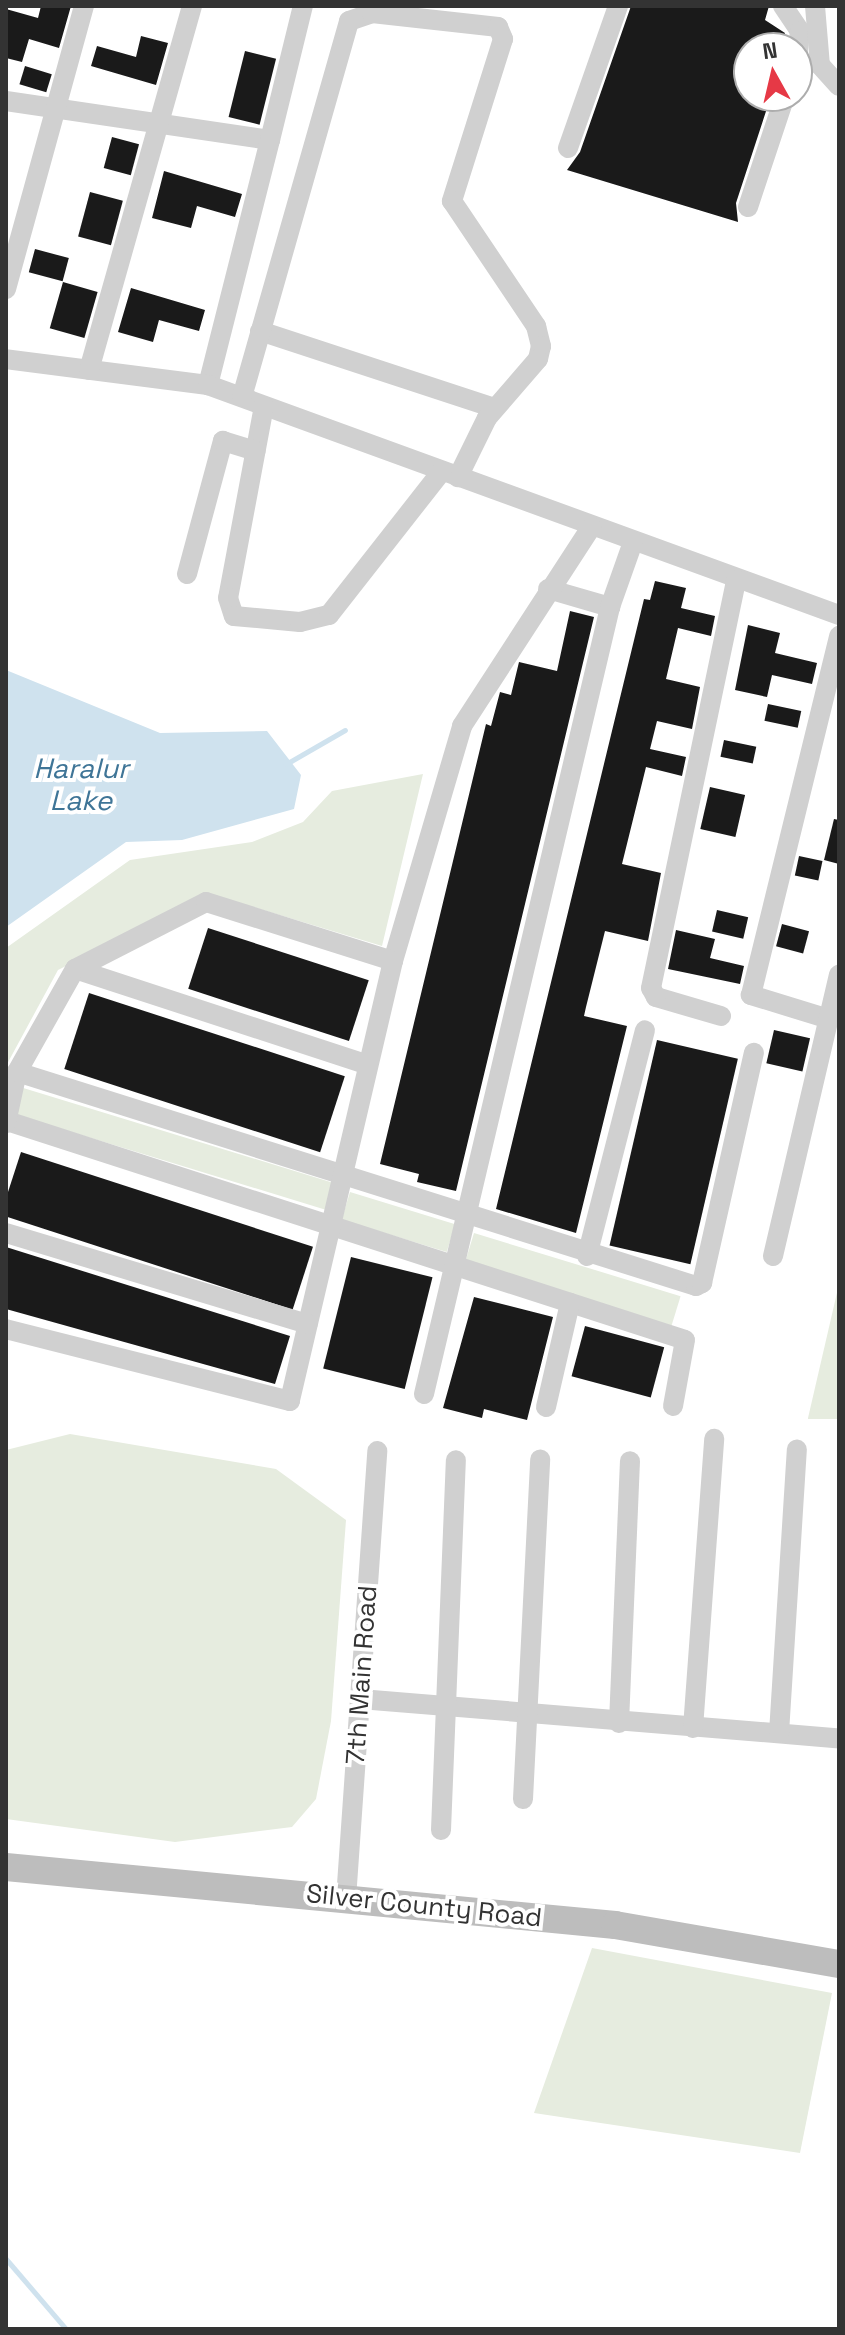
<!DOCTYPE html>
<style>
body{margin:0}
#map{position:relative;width:845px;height:2335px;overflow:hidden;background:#fff;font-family:"Space Grotesk",sans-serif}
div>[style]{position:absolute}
.green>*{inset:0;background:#e6ecdf;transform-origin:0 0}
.water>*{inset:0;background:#cfe2ee}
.stream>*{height:5px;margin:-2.5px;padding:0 2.5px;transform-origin:2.5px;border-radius:2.5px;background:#cfe2ee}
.building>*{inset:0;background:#1a1a1a;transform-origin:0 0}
.street>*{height:20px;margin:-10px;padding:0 10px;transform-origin:10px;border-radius:10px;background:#d0d0d0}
.secondary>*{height:28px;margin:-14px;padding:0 14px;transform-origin:14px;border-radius:14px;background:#bdbdbd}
span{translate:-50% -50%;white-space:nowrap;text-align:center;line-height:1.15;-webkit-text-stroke:8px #fff;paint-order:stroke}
.street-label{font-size:26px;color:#333}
.water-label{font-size:28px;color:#3f7597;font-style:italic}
.frame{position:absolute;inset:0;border:8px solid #333;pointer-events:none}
.north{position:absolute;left:733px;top:32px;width:80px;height:80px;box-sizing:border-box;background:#fff;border:2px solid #adadad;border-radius:50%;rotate:352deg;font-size:22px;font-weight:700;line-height:32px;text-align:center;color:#333}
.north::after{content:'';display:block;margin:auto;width:28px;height:36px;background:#e63946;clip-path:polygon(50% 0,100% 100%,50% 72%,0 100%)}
</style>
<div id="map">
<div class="green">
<i style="clip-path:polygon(423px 774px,382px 946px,210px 894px,58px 970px,6px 1066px,6px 948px,130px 860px,252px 842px,303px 822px,332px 791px)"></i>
<i style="left:20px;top:1087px;width:328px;height:28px;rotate:17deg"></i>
<i style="left:350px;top:1192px;width:110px;height:29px;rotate:17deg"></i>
<i style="left:474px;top:1233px;width:216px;height:31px;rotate:17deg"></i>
<i style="clip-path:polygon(839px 1284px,839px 1419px,808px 1419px,808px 1418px)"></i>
<i style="clip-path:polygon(70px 1434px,276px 1469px,346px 1520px,331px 1721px,316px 1799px,292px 1827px,175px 1842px,6px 1819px,6px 1450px)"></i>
<i style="clip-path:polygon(592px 1948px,832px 1993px,800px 2153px,534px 2113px)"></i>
</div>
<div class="water">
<i style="clip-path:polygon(6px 670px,160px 733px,267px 731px,301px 775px,294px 809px,182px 840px,126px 842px,6px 927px)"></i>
</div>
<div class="stream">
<i style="left:286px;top:764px;width:68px;rotate:-30deg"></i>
<i style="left:6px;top:2259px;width:92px;rotate:49.4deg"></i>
</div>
<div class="building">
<i style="clip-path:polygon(41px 6px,71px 6px,59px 48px,29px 39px,22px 62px,6px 58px,6px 9px,38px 18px)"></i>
<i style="clip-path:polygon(631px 6px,769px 6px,765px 20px,785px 33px,781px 48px,749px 48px,749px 96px,771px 96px,736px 203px,738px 222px,567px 170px,580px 152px)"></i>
<i style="clip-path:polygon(141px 36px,168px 43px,156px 85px,91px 66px,97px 46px,136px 57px)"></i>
<i style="left:245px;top:51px;width:32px;height:68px;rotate:14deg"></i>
<i style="left:25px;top:66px;width:28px;height:19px;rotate:17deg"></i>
<i style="left:112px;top:137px;width:28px;height:32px;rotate:15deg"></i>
<i style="clip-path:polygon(164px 171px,242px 194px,235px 217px,197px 206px,191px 228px,152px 218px)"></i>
<i style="left:90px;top:192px;width:34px;height:46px;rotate:15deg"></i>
<i style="left:35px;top:249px;width:35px;height:24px;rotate:15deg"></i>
<i style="left:63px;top:282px;width:36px;height:48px;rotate:16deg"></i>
<i style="clip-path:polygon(131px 288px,205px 310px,199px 331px,159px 320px,153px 342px,118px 332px)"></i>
<i style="clip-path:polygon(655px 581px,686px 588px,681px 608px,715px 616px,711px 636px,678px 628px,666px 679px,700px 687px,692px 729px,657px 721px,650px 749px,686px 757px,682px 776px,646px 767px,622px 864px,661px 873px,648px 941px,605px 931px,586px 1007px,584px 1016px,627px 1026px,576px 1233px,496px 1209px,644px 599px,650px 600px)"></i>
<i style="clip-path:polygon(570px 611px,594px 617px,456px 1191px,417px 1182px,419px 1174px,380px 1164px,486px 724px,491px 726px,500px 692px,511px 695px,519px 662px,557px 671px)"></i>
<i style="clip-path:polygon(748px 625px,780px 633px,775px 653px,817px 663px,812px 684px,772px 675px,767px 697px,735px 690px)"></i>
<i style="left:768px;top:704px;width:34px;height:17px;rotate:12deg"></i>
<i style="left:724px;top:740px;width:33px;height:17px;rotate:12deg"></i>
<i style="left:710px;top:787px;width:36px;height:43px;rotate:13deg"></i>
<i style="clip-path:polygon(834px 819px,839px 820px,839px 864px,824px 860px)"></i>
<i style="left:799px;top:856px;width:24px;height:20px;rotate:12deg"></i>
<i style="left:717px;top:910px;width:32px;height:22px;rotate:13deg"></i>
<i style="left:782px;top:924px;width:28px;height:23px;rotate:15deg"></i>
<i style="left:208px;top:928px;width:169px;height:64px;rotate:18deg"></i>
<i style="clip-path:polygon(676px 930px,715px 939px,710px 958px,744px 966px,740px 984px,668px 969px)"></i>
<i style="left:89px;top:993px;width:269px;height:80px;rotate:18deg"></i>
<i style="left:774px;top:1030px;width:37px;height:34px;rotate:13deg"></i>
<i style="left:657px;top:1040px;width:83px;height:211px;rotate:13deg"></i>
<i style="left:21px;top:1152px;width:307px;height:66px;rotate:18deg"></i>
<i style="clip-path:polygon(6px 1247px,290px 1336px,275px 1384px,6px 1309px)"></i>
<i style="left:351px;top:1257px;width:84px;height:115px;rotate:14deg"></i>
<i style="clip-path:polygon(474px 1297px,553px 1317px,527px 1420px,484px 1409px,482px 1418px,443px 1408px)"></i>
<i style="left:585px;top:1326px;width:82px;height:52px;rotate:15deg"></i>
</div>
<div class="street">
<i style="left:783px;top:6px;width:30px;rotate:56deg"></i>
<i style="left:800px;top:31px;width:28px;rotate:96deg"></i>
<i style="left:815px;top:6px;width:59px;rotate:85.2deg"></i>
<i style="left:820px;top:65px;width:28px;rotate:48deg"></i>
<i style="left:6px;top:101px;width:267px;rotate:8.4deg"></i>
<i style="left:270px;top:140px;width:253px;rotate:104.2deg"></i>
<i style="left:208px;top:385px;width:204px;rotate:-172.7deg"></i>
<i style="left:270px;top:140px;width:138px;rotate:-76.2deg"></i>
<i style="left:568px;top:148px;width:151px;rotate:-70.6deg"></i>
<i style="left:748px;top:207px;width:117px;rotate:-71.6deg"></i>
<i style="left:6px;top:289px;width:294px;rotate:-74.6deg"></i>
<i style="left:260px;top:331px;width:246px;rotate:18.2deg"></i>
<i style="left:89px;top:370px;width:378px;rotate:-74.2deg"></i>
<i style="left:208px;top:385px;width:672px;rotate:20.03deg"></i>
<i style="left:242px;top:397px;width:391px;rotate:-74.1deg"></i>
<i style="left:349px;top:21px;width:24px;rotate:-19deg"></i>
<i style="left:372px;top:13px;width:127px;rotate:6.3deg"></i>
<i style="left:498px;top:27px;width:13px;rotate:67deg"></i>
<i style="left:503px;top:39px;width:170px;rotate:107.5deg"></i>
<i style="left:452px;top:201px;width:151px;rotate:56.1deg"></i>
<i style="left:536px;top:326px;width:21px;rotate:76deg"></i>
<i style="left:541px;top:346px;width:13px;rotate:103deg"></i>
<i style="left:538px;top:359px;width:78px;rotate:130.8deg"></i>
<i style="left:487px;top:418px;width:66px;rotate:116.2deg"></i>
<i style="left:264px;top:406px;width:195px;rotate:100.6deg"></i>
<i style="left:228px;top:598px;width:19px;rotate:72deg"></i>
<i style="left:234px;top:616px;width:66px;rotate:5.2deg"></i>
<i style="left:300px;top:622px;width:30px;rotate:-14deg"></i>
<i style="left:329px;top:615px;width:183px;rotate:-51.9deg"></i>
<i style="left:187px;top:574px;width:138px;rotate:-74.9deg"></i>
<i style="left:223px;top:441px;width:34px;rotate:17deg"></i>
<i style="left:548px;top:589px;width:65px;rotate:16.2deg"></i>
<i style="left:393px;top:961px;width:245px;rotate:-73.6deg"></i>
<i style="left:462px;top:726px;width:237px;rotate:-57deg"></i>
<i style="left:75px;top:969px;width:308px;rotate:18.1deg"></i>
<i style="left:721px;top:1016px;width:68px;rotate:-163.7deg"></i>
<i style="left:656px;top:997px;width:10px;rotate:-119deg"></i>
<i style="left:651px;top:988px;width:417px;rotate:-78.2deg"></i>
<i style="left:829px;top:1019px;width:82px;rotate:-162.9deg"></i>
<i style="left:751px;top:995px;width:370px;rotate:-76.2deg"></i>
<i style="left:17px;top:1072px;width:712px;rotate:17.49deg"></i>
<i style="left:696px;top:1286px;width:7px;rotate:-27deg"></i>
<i style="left:702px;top:1283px;width:236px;rotate:-77.3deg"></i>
<i style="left:7px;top:1121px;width:712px;rotate:17.9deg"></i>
<i style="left:685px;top:1340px;width:67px;rotate:100.3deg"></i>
<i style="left:6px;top:1123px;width:52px;rotate:-77.8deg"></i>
<i style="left:17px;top:1072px;width:118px;rotate:-60.6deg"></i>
<i style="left:75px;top:969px;width:147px;rotate:-27.1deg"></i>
<i style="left:206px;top:902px;width:196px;rotate:17.5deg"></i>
<i style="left:393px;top:961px;width:452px;rotate:103.2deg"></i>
<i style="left:290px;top:1401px;width:293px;rotate:-165.8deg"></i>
<i style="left:6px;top:1233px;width:315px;rotate:16.8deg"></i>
<i style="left:587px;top:1256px;width:233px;rotate:-75.6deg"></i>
<i style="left:773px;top:1256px;width:289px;rotate:-76.8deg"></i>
<i style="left:424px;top:1394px;width:809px;rotate:-76.7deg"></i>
<i style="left:610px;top:607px;width:69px;rotate:-70.5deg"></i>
<i style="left:546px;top:1407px;width:107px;rotate:-77deg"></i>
<i style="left:360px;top:1699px;width:481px;rotate:4.7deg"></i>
<i style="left:619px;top:1723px;width:262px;rotate:-87.6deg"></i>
<i style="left:693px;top:1728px;width:290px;rotate:-85.8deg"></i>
<i style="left:779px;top:1733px;width:284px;rotate:-86.4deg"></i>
<i style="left:523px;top:1799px;width:340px;rotate:-87.1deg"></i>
<i style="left:441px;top:1830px;width:370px;rotate:-87.7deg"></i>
<i style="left:346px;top:1899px;width:449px;rotate:-86deg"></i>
</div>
<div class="secondary">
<i style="left:6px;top:1867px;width:612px;rotate:5.44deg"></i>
<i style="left:615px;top:1925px;width:227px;rotate:9.9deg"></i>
</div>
<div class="street-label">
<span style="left:362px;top:1675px;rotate:-86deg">7th Main Road</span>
<span style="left:424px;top:1906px;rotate:6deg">Silver County Road</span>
</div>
<div class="water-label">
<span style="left:81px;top:784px">Haralur<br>Lake</span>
</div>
<div class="frame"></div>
<div class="north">N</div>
</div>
